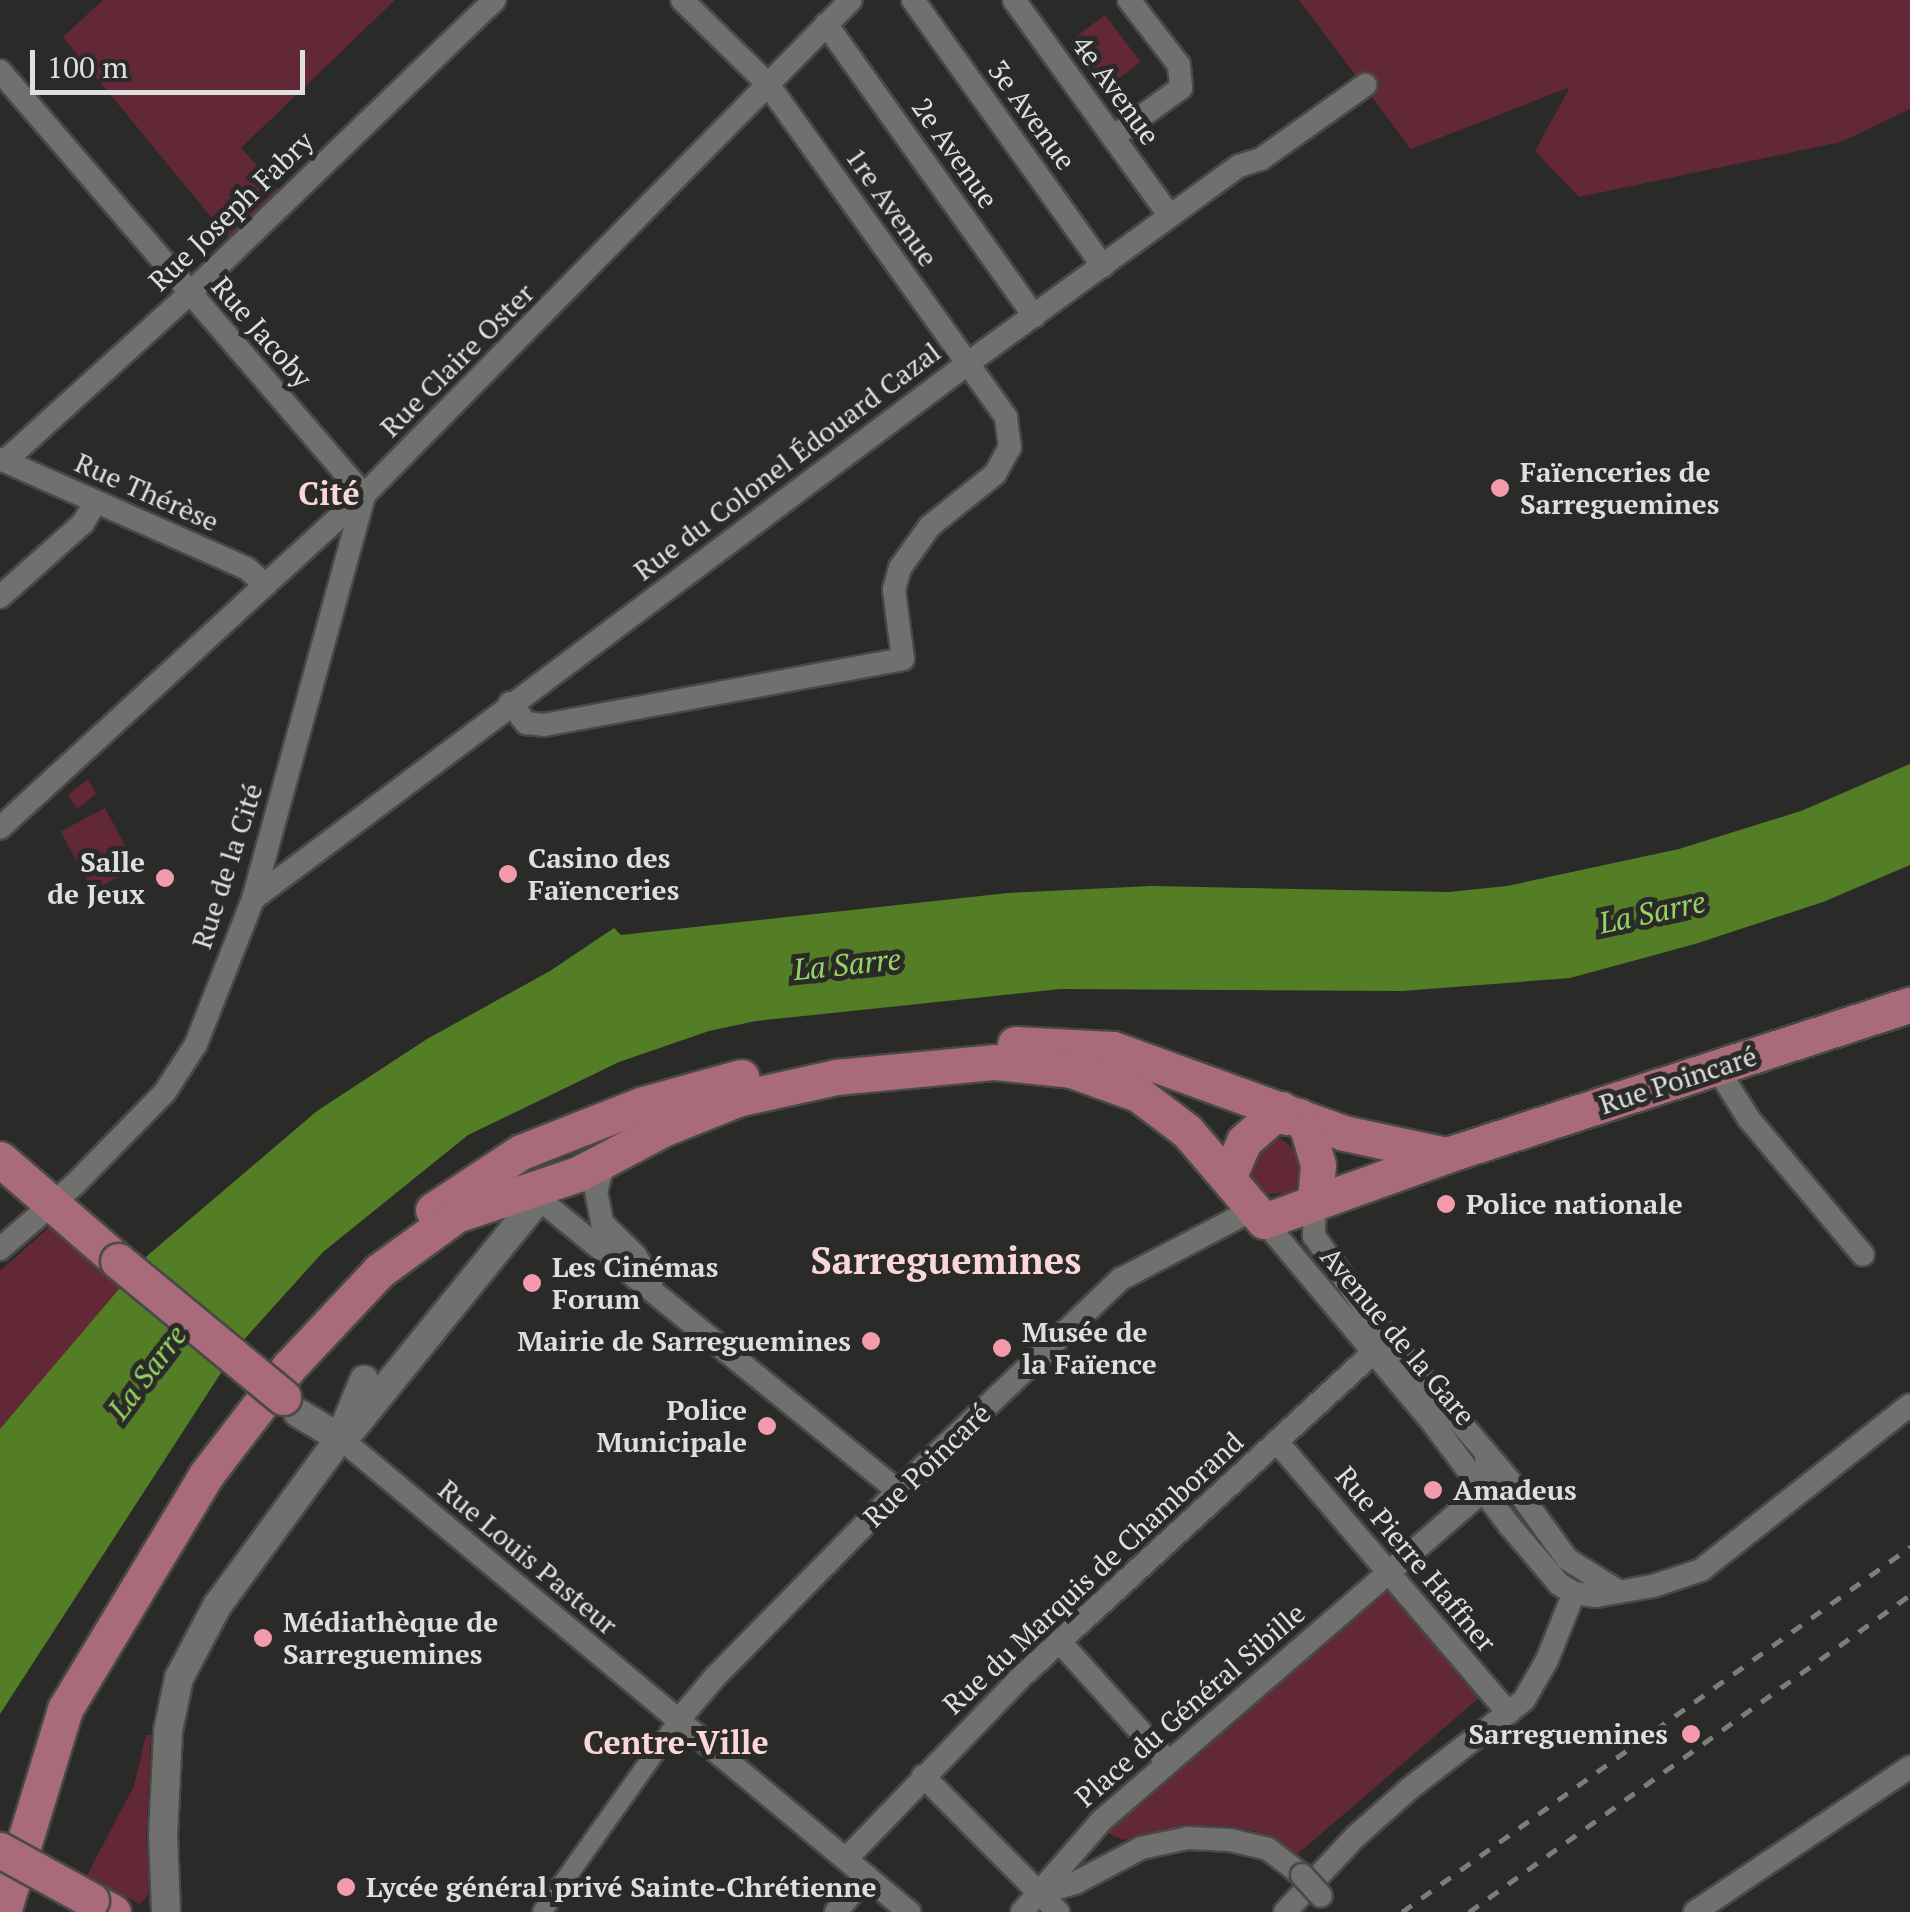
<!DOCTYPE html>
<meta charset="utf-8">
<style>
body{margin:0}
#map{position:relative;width:1910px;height:1912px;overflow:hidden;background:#2a2b29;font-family:"PT Serif",serif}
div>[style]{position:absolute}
.green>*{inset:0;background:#632837;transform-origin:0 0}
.water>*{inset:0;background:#537e25}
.roads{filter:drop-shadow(2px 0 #484947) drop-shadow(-2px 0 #484947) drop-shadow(0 2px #484947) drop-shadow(0 -2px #484947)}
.pedestrian>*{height:18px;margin:-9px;padding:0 9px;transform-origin:9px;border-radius:9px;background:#70716f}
.minor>*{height:22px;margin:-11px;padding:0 11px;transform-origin:11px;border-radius:11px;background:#70716f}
.tertiary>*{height:28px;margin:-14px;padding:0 14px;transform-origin:14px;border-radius:14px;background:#70716f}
.primary>*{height:35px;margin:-17.5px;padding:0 17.5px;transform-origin:17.5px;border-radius:17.5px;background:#a96a79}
.rail>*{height:5px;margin-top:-2.5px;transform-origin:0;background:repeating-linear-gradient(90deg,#7c7d7c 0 12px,transparent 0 24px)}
.bridges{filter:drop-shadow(2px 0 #484947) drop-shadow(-2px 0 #484947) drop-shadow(0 2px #484947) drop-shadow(0 -2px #484947)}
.minor-bridge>*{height:22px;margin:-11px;padding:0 11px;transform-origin:11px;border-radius:11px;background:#70716f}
.primary-bridge>*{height:35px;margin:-17.5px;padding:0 17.5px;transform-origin:17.5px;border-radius:17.5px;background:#a96a79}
.dots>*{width:28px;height:28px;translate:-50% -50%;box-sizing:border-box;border:5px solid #2a2b29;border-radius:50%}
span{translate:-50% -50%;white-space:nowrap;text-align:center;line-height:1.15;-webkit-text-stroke:10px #2a2b29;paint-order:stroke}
.street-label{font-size:28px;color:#dedfde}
.poi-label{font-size:28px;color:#dedfde;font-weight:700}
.left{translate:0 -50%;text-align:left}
.right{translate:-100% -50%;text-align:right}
.water-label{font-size:30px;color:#98d361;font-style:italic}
.quarter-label{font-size:32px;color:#fbd7dd;font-weight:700}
.district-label{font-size:38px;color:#fbd7dd;font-weight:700}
.scale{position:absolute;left:30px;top:50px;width:275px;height:45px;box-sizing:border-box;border:5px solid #dedfde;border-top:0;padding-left:12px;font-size:30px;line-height:35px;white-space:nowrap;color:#dedfde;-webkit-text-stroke:8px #2a2b29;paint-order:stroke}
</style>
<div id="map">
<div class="green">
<i style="clip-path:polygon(103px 0,395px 0,241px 148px,281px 192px,230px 240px,63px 37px)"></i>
<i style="clip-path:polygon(1299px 0,1910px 0,1910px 109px,1841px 142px,1579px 197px,1535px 151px,1570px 87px,1411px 149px)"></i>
<i style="left:1105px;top:15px;width:59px;height:41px;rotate:53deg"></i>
<i style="clip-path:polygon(88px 779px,96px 794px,77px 809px,68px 795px)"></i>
<i style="left:105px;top:808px;width:67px;height:50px;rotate:62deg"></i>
<i style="clip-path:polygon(1270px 1137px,1279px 1138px,1298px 1151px,1303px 1179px,1292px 1193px,1266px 1194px,1252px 1181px,1249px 1167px)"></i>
<i style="clip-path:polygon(64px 1214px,136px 1270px,0 1429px,0 1271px)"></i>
<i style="clip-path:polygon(1393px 1582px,1480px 1697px,1294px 1857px,1255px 1831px,1234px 1827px,1201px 1825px,1123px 1840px,1106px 1832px)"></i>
<i style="clip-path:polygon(146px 1735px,151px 1735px,146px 1840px,150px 1883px,148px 1895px,140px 1904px,86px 1877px,134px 1786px)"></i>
</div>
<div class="water">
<i style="clip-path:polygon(1910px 764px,1910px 865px,1823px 902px,1695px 944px,1570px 978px,1402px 991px,1060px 989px,756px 1021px,709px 1031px,619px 1062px,468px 1135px,323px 1252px,239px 1345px,0 1714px,0 1429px,148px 1255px,317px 1111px,427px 1039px,550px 971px,614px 928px,621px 935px,1008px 893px,1152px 886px,1449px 892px,1507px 886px,1679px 849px,1801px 811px)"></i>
</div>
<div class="roads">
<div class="pedestrian">
<i style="left:542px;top:1912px;width:233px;rotate:-54.6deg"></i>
</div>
<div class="minor">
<i style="left:913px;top:0;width:327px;rotate:54.5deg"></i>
<i style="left:1014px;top:0;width:266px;rotate:54.2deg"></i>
<i style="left:826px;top:24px;width:359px;rotate:54.5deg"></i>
<i style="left:0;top:71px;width:559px;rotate:49.35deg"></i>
<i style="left:1113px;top:137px;width:84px;rotate:-35.8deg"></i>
<i style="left:1181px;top:88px;width:23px;rotate:-95deg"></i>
<i style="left:1179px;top:65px;width:82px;rotate:-127.6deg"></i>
<i style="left:0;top:459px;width:269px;rotate:23.9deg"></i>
<i style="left:246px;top:568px;width:26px;rotate:40deg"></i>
<i style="left:5px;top:461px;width:248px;rotate:-42.2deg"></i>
<i style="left:189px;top:294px;width:424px;rotate:-43.9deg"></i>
<i style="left:0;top:597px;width:111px;rotate:-41.7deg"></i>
<i style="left:83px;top:523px;width:23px;rotate:-59deg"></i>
<i style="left:510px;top:703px;width:26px;rotate:51deg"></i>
<i style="left:526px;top:723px;width:18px;rotate:6deg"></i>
<i style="left:544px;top:725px;width:365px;rotate:-10.4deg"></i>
<i style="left:903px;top:659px;width:70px;rotate:-97.4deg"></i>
<i style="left:894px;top:590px;width:23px;rotate:-75deg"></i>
<i style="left:900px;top:568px;width:52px;rotate:-54.5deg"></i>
<i style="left:930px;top:526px;width:83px;rotate:-38.7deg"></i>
<i style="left:995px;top:474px;width:31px;rotate:-61deg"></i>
<i style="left:1010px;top:447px;width:30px;rotate:-98deg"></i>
<i style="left:1006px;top:417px;width:409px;rotate:-125.6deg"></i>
<i style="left:768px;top:84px;width:120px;rotate:-135.7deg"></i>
<i style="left:0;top:828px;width:493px;rotate:-42.5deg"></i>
<i style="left:364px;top:495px;width:694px;rotate:-45.47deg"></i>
<i style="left:253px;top:899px;width:892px;rotate:-36.84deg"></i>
<i style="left:967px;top:364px;width:336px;rotate:-36.1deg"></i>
<i style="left:1239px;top:166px;width:23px;rotate:-18deg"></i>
<i style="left:1261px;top:159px;width:128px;rotate:-35.4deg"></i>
<i style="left:1717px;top:1068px;width:60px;rotate:57.9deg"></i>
<i style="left:1749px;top:1119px;width:177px;rotate:50deg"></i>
<i style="left:605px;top:1160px;width:32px;rotate:106deg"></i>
<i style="left:596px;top:1191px;width:33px;rotate:79deg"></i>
<i style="left:602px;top:1223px;width:46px;rotate:44.1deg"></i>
<i style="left:635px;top:1255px;width:31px;rotate:58deg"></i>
<i style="left:539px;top:1199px;width:463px;rotate:39.1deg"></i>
<i style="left:1315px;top:1203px;width:33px;rotate:92deg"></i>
<i style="left:1314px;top:1236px;width:105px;rotate:54.7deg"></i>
<i style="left:1375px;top:1322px;width:215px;rotate:49.7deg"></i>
<i style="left:1514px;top:1486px;width:90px;rotate:54deg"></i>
<i style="left:1567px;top:1559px;width:57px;rotate:32deg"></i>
<i style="left:1264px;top:1221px;width:262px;rotate:50.1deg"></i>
<i style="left:1432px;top:1422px;width:129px;rotate:53.2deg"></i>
<i style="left:1509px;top:1525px;width:77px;rotate:49.7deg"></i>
<i style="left:1559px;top:1584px;width:17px;rotate:31deg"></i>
<i style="left:1574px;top:1593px;width:22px;rotate:8deg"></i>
<i style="left:1596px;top:1596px;width:58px;rotate:-10deg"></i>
<i style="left:1653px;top:1586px;width:51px;rotate:-18.4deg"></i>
<i style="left:1701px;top:1570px;width:266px;rotate:-38.3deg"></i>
<i style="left:0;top:1249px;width:98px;rotate:-40.9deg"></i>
<i style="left:74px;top:1185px;width:130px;rotate:-45.6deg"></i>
<i style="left:165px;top:1092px;width:57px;rotate:-57.1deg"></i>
<i style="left:196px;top:1044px;width:156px;rotate:-68.5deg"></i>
<i style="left:253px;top:899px;width:419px;rotate:-74.6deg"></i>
<i style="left:340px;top:1438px;width:741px;rotate:39.8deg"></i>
<i style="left:1278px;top:1443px;width:355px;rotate:49.5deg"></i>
<i style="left:1060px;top:1642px;width:161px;rotate:48deg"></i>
<i style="left:677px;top:1722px;width:59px;rotate:-49.8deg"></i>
<i style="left:715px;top:1677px;width:261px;rotate:-45.5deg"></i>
<i style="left:898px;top:1491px;width:308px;rotate:-43.6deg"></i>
<i style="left:1121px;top:1279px;width:150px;rotate:-27.8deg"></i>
<i style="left:923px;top:1776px;width:192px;rotate:45.2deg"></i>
<i style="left:846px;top:1859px;width:250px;rotate:-46.1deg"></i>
<i style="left:1019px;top:1679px;width:502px;rotate:-42.66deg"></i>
<i style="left:1042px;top:1892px;width:34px;rotate:-15deg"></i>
<i style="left:1075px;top:1883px;width:75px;rotate:-27.9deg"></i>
<i style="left:1141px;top:1848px;width:48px;rotate:-12deg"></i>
<i style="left:1188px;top:1838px;width:42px;rotate:2.7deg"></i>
<i style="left:1230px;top:1840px;width:39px;rotate:13deg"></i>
<i style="left:1268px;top:1849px;width:43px;rotate:37.4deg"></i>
<i style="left:836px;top:1912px;width:47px;rotate:-50.2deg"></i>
<i style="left:1022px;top:1912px;width:121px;rotate:-49deg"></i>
<i style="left:1101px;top:1821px;width:505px;rotate:-40.82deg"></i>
<i style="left:1483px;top:1491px;width:16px;rotate:-68deg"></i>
<i style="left:1489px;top:1476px;width:19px;rotate:-99deg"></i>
<i style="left:1285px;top:1912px;width:103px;rotate:-47deg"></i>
<i style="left:1355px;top:1837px;width:72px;rotate:-41.6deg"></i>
<i style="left:1409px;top:1789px;width:145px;rotate:-37.7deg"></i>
<i style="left:1524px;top:1700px;width:46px;rotate:-60.1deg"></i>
<i style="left:1547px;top:1660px;width:72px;rotate:-68.1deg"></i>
<i style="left:1695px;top:1912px;width:259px;rotate:-34deg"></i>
</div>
<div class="tertiary">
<i style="left:298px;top:1413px;width:49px;rotate:30.8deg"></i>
<i style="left:353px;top:1428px;width:313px;rotate:-51deg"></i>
<i style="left:166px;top:1912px;width:77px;rotate:-92.2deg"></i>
<i style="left:163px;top:1835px;width:104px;rotate:-87.2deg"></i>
<i style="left:168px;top:1731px;width:54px;rotate:-78.3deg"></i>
<i style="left:179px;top:1678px;width:81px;rotate:-62.2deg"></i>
<i style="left:217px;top:1606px;width:208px;rotate:-53.8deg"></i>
<i style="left:340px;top:1438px;width:63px;rotate:-67.5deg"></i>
</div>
<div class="primary">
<i style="left:1015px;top:1044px;width:98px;rotate:2.9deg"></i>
<i style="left:1113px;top:1049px;width:246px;rotate:20deg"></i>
<i style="left:1344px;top:1133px;width:104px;rotate:12.2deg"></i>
<i style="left:1286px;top:1117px;width:13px;rotate:-4deg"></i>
<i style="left:1299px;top:1116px;width:17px;rotate:57deg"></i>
<i style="left:1308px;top:1130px;width:36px;rotate:74deg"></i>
<i style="left:1318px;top:1165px;width:38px;rotate:95deg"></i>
<i style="left:0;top:1159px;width:156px;rotate:40.8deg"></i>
<i style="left:1228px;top:1178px;width:40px;rotate:-66.6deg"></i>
<i style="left:1244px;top:1141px;width:49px;rotate:-40.9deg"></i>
<i style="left:433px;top:1210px;width:105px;rotate:-33.4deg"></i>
<i style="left:521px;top:1152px;width:131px;rotate:-21.5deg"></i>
<i style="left:643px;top:1104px;width:102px;rotate:-15.4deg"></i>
<i style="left:91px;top:1900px;width:25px;rotate:29deg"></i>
<i style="left:3px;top:1912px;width:212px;rotate:-73deg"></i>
<i style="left:65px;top:1709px;width:273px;rotate:-58.9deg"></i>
<i style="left:206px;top:1475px;width:136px;rotate:-52.5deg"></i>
<i style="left:289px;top:1367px;width:132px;rotate:-46.8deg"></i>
<i style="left:379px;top:1271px;width:95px;rotate:-36deg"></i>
<i style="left:456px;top:1215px;width:129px;rotate:-18.6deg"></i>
<i style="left:578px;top:1174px;width:98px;rotate:-27.9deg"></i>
<i style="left:665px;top:1128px;width:78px;rotate:-21.9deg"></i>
<i style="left:737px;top:1099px;width:101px;rotate:-12.5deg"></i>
<i style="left:836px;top:1077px;width:160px;rotate:-5.4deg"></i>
<i style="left:995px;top:1062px;width:76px;rotate:6deg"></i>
<i style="left:1071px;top:1070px;width:71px;rotate:19.7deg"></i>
<i style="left:1138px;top:1094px;width:61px;rotate:37.1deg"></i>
<i style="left:1187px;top:1131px;width:118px;rotate:49.5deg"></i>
<i style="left:1264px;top:1221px;width:195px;rotate:-19.8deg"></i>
<i style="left:1447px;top:1155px;width:487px;rotate:-18deg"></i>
</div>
</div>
<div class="rail">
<i style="left:1402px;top:1912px;width:626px;rotate:-35.7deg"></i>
<i style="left:1469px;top:1912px;width:543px;rotate:-35.71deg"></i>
</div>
<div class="bridges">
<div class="minor-bridge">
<i style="left:1302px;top:1875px;width:28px;rotate:48deg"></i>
</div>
<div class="primary-bridge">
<i style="left:118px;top:1261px;width:214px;rotate:39.5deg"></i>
<i style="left:0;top:1850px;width:104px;rotate:28.8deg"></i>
</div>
</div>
<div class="dots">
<i style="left:1500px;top:488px;background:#f39aac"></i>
<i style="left:508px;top:874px;background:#f39aac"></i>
<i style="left:165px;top:878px;background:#f39aac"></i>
<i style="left:1446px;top:1204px;background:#f39aac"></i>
<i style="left:532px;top:1283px;background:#f39aac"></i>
<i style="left:871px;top:1341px;background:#f39aac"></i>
<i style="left:1002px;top:1348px;background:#f39aac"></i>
<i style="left:767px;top:1426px;background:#f39aac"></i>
<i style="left:1433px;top:1490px;background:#f39aac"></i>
<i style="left:263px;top:1638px;background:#f39aac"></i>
<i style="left:1691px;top:1734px;background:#f39aac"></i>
<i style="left:346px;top:1887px;background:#f39aac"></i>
</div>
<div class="street-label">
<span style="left:1116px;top:90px;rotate:54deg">4e Avenue</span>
<span style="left:1032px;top:115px;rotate:54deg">3e Avenue</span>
<span style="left:955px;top:153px;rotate:55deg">2e Avenue</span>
<span style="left:892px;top:207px;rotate:55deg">1re Avenue</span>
<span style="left:231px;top:211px;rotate:-44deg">Rue Joseph Fabry</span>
<span style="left:262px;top:332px;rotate:49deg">Rue Jacoby</span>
<span style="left:457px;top:360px;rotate:-45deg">Rue Claire Oster</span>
<span style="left:787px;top:461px;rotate:-37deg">Rue du Colonel Édouard Cazal</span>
<span style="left:147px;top:492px;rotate:24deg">Rue Thérèse</span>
<span style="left:227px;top:866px;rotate:-72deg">Rue de la Cité</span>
<span style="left:1678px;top:1080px;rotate:-18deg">Rue Poincaré</span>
<span style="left:1398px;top:1336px;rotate:50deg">Avenue de la Gare</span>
<span style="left:927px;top:1465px;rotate:-44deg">Rue Poincaré</span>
<span style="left:528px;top:1557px;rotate:40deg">Rue Louis Pasteur</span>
<span style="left:1416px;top:1559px;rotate:50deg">Rue Pierre Haffner</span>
<span style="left:1093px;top:1573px;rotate:-43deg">Rue du Marquis de Chamborand</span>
<span style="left:1190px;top:1705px;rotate:-41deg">Place du Général Sibille</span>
</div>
<div class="poi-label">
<span class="left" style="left:1520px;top:488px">Faïenceries de<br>Sarreguemines</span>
<span class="left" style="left:528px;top:874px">Casino des<br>Faïenceries</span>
<span class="right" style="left:145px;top:878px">Salle<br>de Jeux</span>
<span class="left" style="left:1466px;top:1204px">Police nationale</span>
<span class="left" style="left:552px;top:1283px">Les Cinémas<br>Forum</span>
<span class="left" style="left:1022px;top:1348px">Musée de<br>la Faïence</span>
<span class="right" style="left:851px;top:1341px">Mairie de Sarreguemines</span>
<span class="right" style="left:747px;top:1426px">Police<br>Municipale</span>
<span class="left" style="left:1453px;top:1490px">Amadeus</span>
<span class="left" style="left:283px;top:1638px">Médiathèque de<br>Sarreguemines</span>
<span class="right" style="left:1668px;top:1734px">Sarreguemines</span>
<span class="left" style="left:366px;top:1887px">Lycée général privé Sainte-Chrétienne</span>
</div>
<div class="water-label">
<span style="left:1652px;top:912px;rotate:-12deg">La Sarre</span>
<span style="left:847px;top:964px;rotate:-6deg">La Sarre</span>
<span style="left:147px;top:1372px;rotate:-53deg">La Sarre</span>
</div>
<div class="quarter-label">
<span style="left:329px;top:493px">Cité</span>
<span style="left:676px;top:1742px">Centre-Ville</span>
</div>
<div class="district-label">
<span style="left:946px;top:1261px">Sarreguemines</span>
</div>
<div class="scale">100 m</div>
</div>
